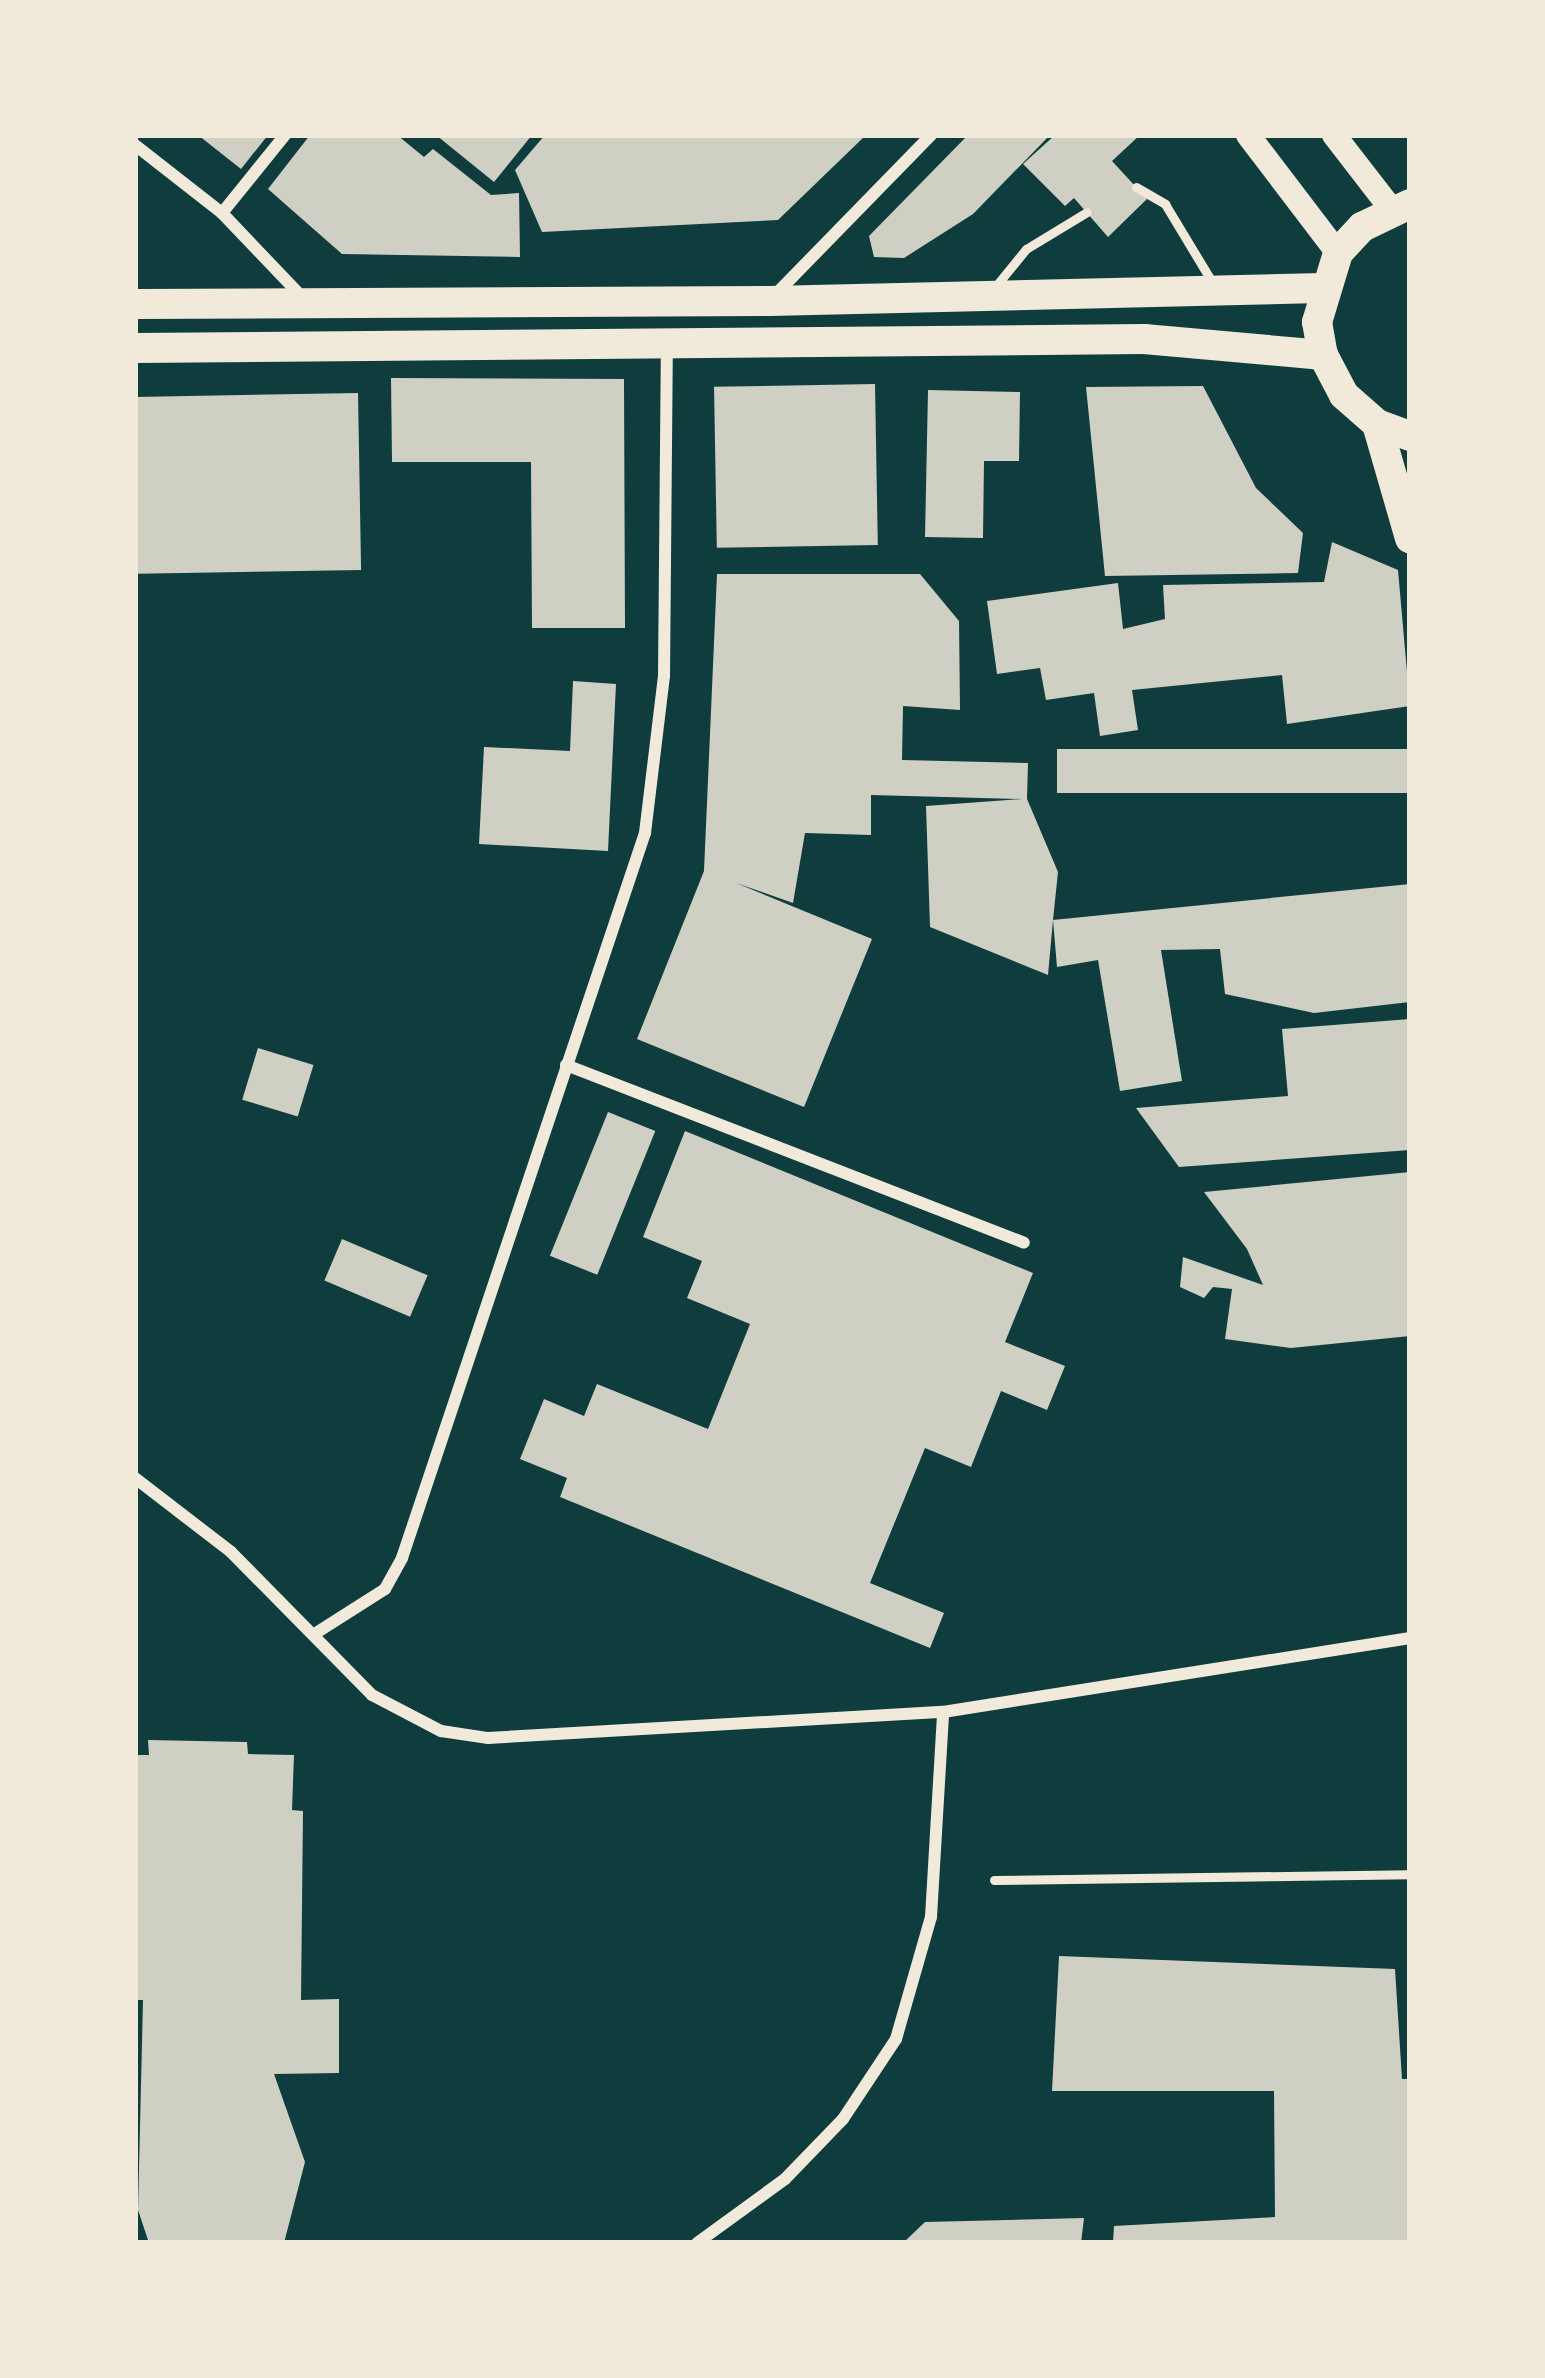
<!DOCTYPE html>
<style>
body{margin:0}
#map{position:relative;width:1545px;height:2378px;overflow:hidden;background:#0f3d3e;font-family:Overpass,sans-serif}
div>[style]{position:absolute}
.building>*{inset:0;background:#cfcfc3;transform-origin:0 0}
.service>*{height:9px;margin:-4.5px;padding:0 4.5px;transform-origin:4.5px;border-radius:4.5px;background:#f1e9da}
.minor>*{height:12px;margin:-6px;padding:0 6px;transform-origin:6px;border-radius:6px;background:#f1e9da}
.secondary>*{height:24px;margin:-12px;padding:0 12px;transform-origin:12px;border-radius:12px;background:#f1e9da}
.primary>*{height:30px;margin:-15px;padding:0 15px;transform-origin:15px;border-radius:15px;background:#f1e9da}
span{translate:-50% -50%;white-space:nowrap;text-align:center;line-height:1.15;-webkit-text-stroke:9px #f1e9da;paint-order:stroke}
.frame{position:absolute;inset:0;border:138px solid #f1e9da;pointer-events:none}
</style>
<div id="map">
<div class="building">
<i style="clip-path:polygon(198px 135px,268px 135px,241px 169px)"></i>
<i style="clip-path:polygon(310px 135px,397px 135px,424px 157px,433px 149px,491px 195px,519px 193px,520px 257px,342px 254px,268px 189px)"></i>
<i style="clip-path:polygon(436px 135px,532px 135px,494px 182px)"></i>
<i style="clip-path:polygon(545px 135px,866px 135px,778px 220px,542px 232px,515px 170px)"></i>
<i style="clip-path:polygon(968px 135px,1050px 135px,973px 214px,904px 258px,874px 257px,869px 236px)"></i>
<i style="clip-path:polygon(1055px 135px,1140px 135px,1112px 161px,1147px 199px,1108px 237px,1074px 198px,1065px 206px,1023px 164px)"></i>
<i style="clip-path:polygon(391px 378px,624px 379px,625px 628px,532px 628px,531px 462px,392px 462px)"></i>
<i style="left:875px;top:384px;width:161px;height:161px;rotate:89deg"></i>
<i style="clip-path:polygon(1203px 386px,1256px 488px,1303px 533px,1298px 573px,1105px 576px,1086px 387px)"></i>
<i style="clip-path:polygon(928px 390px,1020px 392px,1019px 461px,984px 461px,983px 538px,925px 537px)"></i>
<i style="left:358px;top:393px;width:177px;height:223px;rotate:89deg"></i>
<i style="clip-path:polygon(1332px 542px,1398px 570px,1410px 706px,1287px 724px,1282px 675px,1132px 690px,1138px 730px,1100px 736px,1094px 693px,1046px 700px,1040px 668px,997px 674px,987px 601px,1118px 583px,1123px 629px,1165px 619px,1163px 585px,1324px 582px)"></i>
<i style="clip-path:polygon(717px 574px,920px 574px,959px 621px,960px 710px,903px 706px,902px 760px,1028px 763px,1027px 799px,1058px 872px,1053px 920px,1410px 884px,1410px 1002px,1314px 1013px,1225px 994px,1220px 949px,1161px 950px,1182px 1081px,1120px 1091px,1098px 960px,1057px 967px,1053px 920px,1048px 975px,930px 927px,926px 806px,1022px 799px,871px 795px,871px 835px,805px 833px,793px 903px,736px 883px,872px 939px,804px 1107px,637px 1039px,704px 871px)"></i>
<i style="clip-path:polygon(573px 681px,616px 684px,608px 851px,479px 844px,484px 747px,570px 751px)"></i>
<i style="left:1410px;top:749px;width:44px;height:353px;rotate:90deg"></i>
<i style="clip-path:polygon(1410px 1019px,1410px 1150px,1179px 1167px,1136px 1108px,1288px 1096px,1282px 1029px)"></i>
<i style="left:258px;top:1048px;width:58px;height:54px;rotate:17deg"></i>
<i style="left:608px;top:1112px;width:51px;height:155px;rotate:22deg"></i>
<i style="clip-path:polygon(685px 1131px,1033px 1273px,1005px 1342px,1065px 1366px,1047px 1410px,1001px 1391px,971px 1467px,925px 1448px,870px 1583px,944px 1613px,930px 1648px,560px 1497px,567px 1478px,520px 1459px,544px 1399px,584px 1416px,597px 1384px,708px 1429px,750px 1324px,687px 1298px,702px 1261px,643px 1237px)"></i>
<i style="clip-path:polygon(1410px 1172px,1410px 1336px,1291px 1348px,1225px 1339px,1232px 1289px,1213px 1287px,1204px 1298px,1180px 1287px,1183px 1257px,1263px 1285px,1247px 1249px,1204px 1192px)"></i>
<i style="left:342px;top:1239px;width:93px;height:45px;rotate:23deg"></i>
<i style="clip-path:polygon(148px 1740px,247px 1742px,248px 1754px,294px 1755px,292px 1810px,303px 1811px,301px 2000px,339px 1999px,339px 2073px,274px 2074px,305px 2162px,284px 2243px,149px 2243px,138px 2210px,143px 2000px,135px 2000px,135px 1755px,149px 1755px)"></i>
<i style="clip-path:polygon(1059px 1956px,1395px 1969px,1402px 2079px,1410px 2079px,1410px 2243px,1113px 2243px,1114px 2226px,1275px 2217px,1274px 2091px,1052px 2091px)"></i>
<i style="clip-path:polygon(1084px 2218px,1081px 2243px,903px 2243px,925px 2222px)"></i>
</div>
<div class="service">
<i style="left:1136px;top:187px;width:34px;rotate:30deg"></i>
<i style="left:1165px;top:204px;width:91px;rotate:58.9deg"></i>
<i style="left:995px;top:287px;width:49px;rotate:-50.8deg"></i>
<i style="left:1026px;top:249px;width:71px;rotate:-31.2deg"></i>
<i style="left:994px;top:1880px;width:416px;rotate:-0.8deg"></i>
</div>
<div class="minor">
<i style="left:135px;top:145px;width:110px;rotate:38deg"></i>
<i style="left:222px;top:213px;width:117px;rotate:46.4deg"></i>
<i style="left:222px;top:213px;width:100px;rotate:-51.1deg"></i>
<i style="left:773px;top:297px;width:226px;rotate:-45.7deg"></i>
<i style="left:566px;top:1065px;width:491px;rotate:21.2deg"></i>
<i style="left:135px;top:1478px;width:121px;rotate:37.6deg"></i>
<i style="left:231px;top:1552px;width:201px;rotate:45.4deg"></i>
<i style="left:372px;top:1695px;width:78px;rotate:27.6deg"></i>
<i style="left:441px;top:1731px;width:48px;rotate:8.5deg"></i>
<i style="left:488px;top:1738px;width:456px;rotate:-3.3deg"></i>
<i style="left:943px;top:1712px;width:473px;rotate:-9deg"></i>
<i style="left:316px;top:1633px;width:82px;rotate:-32.5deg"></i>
<i style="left:385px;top:1589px;width:35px;rotate:-61deg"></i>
<i style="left:402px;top:1558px;width:765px;rotate:-71.47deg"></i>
<i style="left:645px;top:833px;width:158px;rotate:-83.1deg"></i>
<i style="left:664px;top:676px;width:328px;rotate:-89.5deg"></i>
<i style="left:697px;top:2243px;width:109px;rotate:-36deg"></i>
<i style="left:785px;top:2179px;width:83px;rotate:-46deg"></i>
<i style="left:843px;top:2119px;width:96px;rotate:-56.5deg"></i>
<i style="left:896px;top:2039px;width:127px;rotate:-74deg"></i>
<i style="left:931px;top:1917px;width:205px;rotate:-86.6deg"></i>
</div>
<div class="secondary">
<i style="left:1248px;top:135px;width:148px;rotate:52.7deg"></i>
<i style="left:1334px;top:135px;width:95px;rotate:52.3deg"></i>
</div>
<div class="primary">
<i style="left:1410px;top:204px;width:53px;rotate:154.4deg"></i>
<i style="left:1362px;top:227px;width:35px;rotate:133deg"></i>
<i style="left:1338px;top:253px;width:72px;rotate:106.9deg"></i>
<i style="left:1317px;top:322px;width:34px;rotate:80deg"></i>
<i style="left:1323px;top:355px;width:45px;rotate:62.3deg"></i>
<i style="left:1344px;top:395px;width:44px;rotate:41.3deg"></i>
<i style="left:1377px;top:424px;width:35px;rotate:20deg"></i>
<i style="left:135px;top:304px;width:635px;rotate:-0.27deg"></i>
<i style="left:770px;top:301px;width:552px;rotate:-1.35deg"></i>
<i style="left:135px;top:348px;width:1009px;rotate:-0.51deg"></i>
<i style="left:1144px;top:339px;width:180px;rotate:5.1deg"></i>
<i style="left:1377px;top:424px;width:119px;rotate:73.9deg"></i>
</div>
<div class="frame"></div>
</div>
